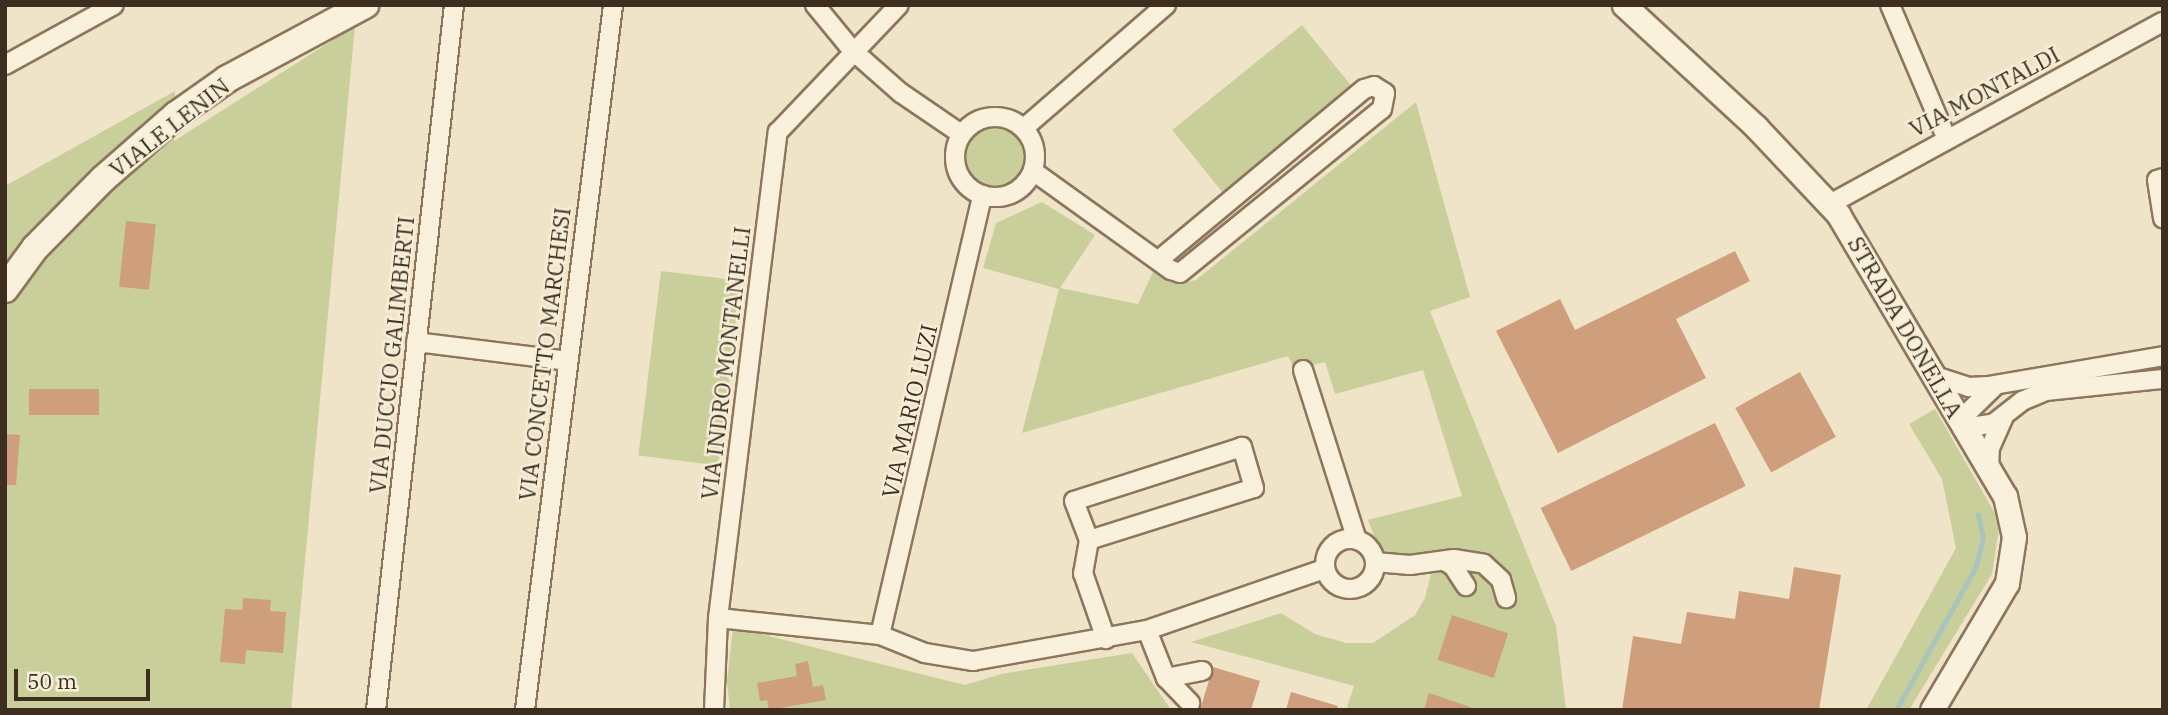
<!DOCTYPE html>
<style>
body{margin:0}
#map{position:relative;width:2168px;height:715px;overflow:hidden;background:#f0e4c8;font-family:"IBM Plex Serif",serif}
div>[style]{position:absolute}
.green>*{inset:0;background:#c9cf9b;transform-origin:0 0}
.round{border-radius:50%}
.stream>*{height:5px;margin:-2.5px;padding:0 2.5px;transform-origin:2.5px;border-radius:2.5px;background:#a9c4bc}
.building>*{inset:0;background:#cf9f7d;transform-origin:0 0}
.roads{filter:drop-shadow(2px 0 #8d765c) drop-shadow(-2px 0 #8d765c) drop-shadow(0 2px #8d765c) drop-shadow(0 -2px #8d765c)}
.minor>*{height:18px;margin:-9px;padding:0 9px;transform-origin:9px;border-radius:9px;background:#faf1dc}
.minor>.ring{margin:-9px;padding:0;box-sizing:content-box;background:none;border:18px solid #faf1dc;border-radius:50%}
.tertiary>*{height:23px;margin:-11.5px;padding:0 11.5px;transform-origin:11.5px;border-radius:11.5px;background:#faf1dc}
.secondary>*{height:26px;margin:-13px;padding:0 13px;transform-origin:13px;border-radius:13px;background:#faf1dc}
span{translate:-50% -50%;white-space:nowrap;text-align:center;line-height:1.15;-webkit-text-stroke:5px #f7eed8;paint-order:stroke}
.street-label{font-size:23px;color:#3d2e20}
.frame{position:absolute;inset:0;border:7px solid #3d2e20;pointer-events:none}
.scale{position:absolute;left:14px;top:669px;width:136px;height:32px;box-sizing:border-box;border:4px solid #3d2e20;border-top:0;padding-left:9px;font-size:21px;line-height:24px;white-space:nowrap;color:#3d2e20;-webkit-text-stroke:5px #f7eed8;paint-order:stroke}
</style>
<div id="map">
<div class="green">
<i style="left:1302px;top:25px;width:84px;height:167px;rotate:51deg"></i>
<i style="clip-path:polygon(355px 26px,291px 710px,5px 710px,5px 186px,175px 91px,174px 141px)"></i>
<i style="clip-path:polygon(1416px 102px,1470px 297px,1430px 311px,1556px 626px,1566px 710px,1346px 710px,1354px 686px,1191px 642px,1281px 613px,1315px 634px,1346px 643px,1373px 643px,1415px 615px,1425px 598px,1432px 570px,1387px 571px,1368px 520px,1462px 496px,1423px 370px,1335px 394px,1325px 362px,1295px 370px,1288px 356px,1022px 433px,1059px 289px,983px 268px,996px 223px,1042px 202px,1095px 235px,1060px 288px,1138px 304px,1153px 272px,1180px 284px,1196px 280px)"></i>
<i class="round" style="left:959px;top:124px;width:68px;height:68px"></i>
<i style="left:661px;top:271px;width:81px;height:186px;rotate:7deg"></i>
<i style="clip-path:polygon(1935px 409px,2000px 522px,1992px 574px,1909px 710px,1866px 710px,1956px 548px,1942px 479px,1909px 424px)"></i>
<i style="clip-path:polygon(733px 627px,965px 685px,1001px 674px,1132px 653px,1171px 710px,730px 710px,727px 682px)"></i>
</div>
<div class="stream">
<i style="left:1896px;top:710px;width:162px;rotate:-60.9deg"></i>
<i style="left:1975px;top:568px;width:31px;rotate:-75deg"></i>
<i style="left:1983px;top:538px;width:24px;rotate:-102deg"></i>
</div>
<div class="building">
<i style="left:126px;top:221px;width:30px;height:66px;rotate:6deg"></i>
<i style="clip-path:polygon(1735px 251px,1750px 281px,1676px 319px,1706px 378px,1558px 453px,1496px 331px,1560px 299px,1575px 330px)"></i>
<i style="left:1800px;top:372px;width:74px;height:74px;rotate:61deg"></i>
<i style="left:29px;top:389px;width:70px;height:26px"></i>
<i style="left:1715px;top:423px;width:70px;height:194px;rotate:64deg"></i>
<i style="clip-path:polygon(5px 434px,20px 435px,16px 485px,5px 485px)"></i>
<i style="clip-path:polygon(1794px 567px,1841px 575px,1819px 710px,1622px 710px,1633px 636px,1681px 644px,1687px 612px,1735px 619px,1739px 591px,1789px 599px)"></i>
<i style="clip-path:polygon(243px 598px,271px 600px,270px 611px,286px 612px,283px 653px,246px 650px,245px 664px,220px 662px,225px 609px,242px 610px)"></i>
<i style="left:1452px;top:615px;width:59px;height:47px;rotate:18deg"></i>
<i style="clip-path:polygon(808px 661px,813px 687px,823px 685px,826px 700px,769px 710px,767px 700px,760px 701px,757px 683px,797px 676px,795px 664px)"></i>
<i style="clip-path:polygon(1213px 667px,1260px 681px,1251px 710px,1200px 710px)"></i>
<i style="clip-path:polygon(1291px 692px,1338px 706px,1337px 710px,1286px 710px)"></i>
<i style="clip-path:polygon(1429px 693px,1470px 707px,1470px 710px,1424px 710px)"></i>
</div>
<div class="roads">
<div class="minor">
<i style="left:815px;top:5px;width:58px;rotate:50.6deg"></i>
<i style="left:852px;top:50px;width:65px;rotate:41.3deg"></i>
<i style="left:901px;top:93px;width:73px;rotate:34.3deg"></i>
<i style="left:1890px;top:5px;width:146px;rotate:67deg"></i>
<i style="left:5px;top:65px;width:124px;rotate:-28.8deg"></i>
<i class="ring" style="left:955px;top:117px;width:62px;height:62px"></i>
<i style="left:1024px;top:128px;width:188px;rotate:-40.9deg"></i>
<i style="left:1033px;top:171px;width:170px;rotate:35.7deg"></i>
<i style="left:1171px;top:270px;width:9px;rotate:18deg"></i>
<i style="left:1180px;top:273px;width:260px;rotate:-39.1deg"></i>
<i style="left:1382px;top:109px;width:16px;rotate:-79deg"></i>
<i style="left:1385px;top:93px;width:13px;rotate:-148deg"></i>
<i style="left:1374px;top:86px;width:10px;rotate:163deg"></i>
<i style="left:1364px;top:89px;width:267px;rotate:140.2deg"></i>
<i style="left:2163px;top:178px;width:6px;rotate:162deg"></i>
<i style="left:2157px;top:180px;width:39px;rotate:81deg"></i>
<i style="left:1830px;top:204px;width:379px;rotate:-28.7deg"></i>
<i style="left:416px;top:342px;width:153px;rotate:7.1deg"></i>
<i style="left:1303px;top:370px;width:178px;rotate:72.4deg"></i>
<i style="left:1935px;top:376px;width:36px;rotate:18deg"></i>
<i style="left:1969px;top:387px;width:19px;rotate:-3deg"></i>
<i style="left:1988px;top:386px;width:178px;rotate:-9.7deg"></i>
<i style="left:1960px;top:420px;width:50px;rotate:-44.2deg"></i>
<i style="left:1964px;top:428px;width:30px;rotate:-9deg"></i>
<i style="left:1994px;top:423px;width:36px;rotate:-38deg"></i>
<i style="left:2022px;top:401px;width:26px;rotate:-23deg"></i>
<i style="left:2046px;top:391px;width:118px;rotate:-5.9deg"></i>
<i style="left:1989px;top:471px;width:23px;rotate:-88deg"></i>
<i style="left:1990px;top:448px;width:34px;rotate:-66deg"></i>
<i class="ring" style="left:1325px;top:539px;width:32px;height:32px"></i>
<i style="left:1089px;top:540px;width:173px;rotate:-17.5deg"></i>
<i style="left:1254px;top:488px;width:43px;rotate:-106.3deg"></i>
<i style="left:1242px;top:447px;width:176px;rotate:162.2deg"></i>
<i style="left:1074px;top:501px;width:42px;rotate:69deg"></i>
<i style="left:1089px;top:540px;width:34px;rotate:100deg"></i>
<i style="left:1083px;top:573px;width:70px;rotate:70.8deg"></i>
<i style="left:1444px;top:561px;width:10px;rotate:29deg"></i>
<i style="left:1453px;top:566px;width:24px;rotate:57deg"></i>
<i style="left:1375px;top:562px;width:35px;rotate:5deg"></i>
<i style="left:1410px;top:565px;width:44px;rotate:-7.8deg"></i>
<i style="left:1454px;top:559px;width:30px;rotate:9deg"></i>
<i style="left:1484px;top:564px;width:23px;rotate:43deg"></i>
<i style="left:1501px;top:580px;width:19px;rotate:74deg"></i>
<i style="left:718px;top:618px;width:163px;rotate:6deg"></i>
<i style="left:880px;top:635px;width:48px;rotate:21.8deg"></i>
<i style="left:925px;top:653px;width:49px;rotate:9.5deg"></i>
<i style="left:973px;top:661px;width:177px;rotate:-10.1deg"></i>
<i style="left:1147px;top:630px;width:187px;rotate:-19deg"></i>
<i style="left:1147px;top:630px;width:52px;rotate:68.4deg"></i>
<i style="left:1166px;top:678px;width:35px;rotate:46deg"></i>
<i style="left:880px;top:635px;width:452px;rotate:-76.9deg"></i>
<i style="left:1166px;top:678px;width:37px;rotate:-11deg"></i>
<i style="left:376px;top:710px;width:709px;rotate:-83.69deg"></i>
<i style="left:525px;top:710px;width:710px;rotate:-82.88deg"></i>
<i style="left:714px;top:710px;width:92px;rotate:-87.5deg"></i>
<i style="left:718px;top:618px;width:490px;rotate:-83deg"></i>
<i style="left:778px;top:132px;width:175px;rotate:-46.4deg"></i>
</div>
<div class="tertiary">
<i style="left:1624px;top:5px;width:180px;rotate:42.7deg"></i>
<i style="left:1756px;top:127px;width:120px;rotate:46.7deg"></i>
<i style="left:1838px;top:214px;width:328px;rotate:59.4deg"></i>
<i style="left:2005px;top:496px;width:42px;rotate:77.6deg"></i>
<i style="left:2014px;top:537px;width:47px;rotate:98.7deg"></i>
<i style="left:2007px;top:583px;width:147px;rotate:120.6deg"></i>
</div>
<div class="secondary">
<i style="left:5px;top:289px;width:51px;rotate:-53.8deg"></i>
<i style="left:35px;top:248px;width:97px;rotate:-45.4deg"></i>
<i style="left:103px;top:179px;width:97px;rotate:-41.2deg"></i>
<i style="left:176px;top:115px;width:62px;rotate:-35.2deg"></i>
<i style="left:227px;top:79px;width:157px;rotate:-28.2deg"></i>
</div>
</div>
<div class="street-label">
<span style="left:1984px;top:91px;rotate:-28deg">VIA MONTALDI</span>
<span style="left:169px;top:127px;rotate:-38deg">VIALE LENIN</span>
<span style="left:1906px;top:327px;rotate:60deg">STRADA DONELLA</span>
<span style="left:544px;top:354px;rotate:-83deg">VIA CONCETTO MARCHESI</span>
<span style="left:391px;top:355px;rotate:-84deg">VIA DUCCIO GALIMBERTI</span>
<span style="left:725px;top:363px;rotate:-83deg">VIA INDRO MONTANELLI</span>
<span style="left:909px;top:411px;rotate:-77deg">VIA MARIO LUZI</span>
</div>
<div class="frame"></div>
<div class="scale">50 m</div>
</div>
